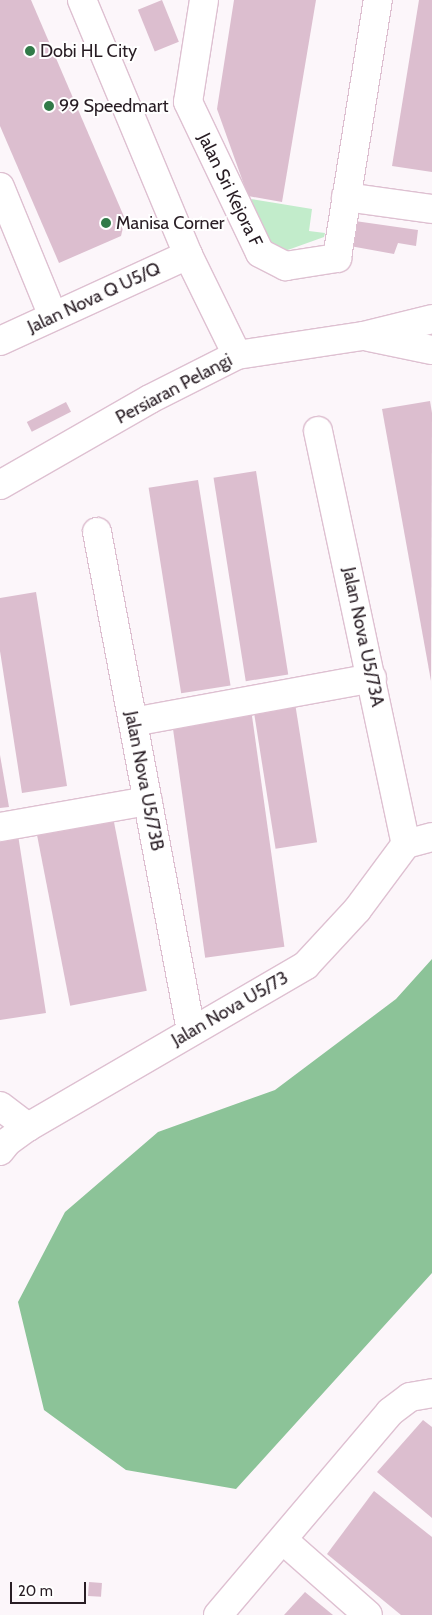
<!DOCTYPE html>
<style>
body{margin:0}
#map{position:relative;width:432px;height:1615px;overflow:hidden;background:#fcf6fa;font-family:Cabin,sans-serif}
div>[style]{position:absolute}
.green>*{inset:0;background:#c2eccb}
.water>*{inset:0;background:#8cc398}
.building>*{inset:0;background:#dcbecf;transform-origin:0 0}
.roads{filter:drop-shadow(1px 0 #dec0d1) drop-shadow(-1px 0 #dec0d1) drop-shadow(0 1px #dec0d1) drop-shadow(0 -1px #dec0d1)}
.minor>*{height:28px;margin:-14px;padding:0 14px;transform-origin:14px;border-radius:14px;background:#fff}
.dots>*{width:14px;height:14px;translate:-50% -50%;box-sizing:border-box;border:2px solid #fff;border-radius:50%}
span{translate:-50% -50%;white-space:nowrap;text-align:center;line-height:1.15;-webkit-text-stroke:4px #fff;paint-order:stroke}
.poi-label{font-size:18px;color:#281d24}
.left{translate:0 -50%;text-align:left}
.street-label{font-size:18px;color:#281d24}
.scale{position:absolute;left:10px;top:1582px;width:76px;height:22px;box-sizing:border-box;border:2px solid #281d24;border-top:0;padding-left:6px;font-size:15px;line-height:18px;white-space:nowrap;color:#281d24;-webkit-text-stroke:4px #fff;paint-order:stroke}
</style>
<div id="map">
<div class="green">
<i style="clip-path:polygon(251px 199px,312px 209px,309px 231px,325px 233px,324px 237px,271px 256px)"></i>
</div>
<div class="water">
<i style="clip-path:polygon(432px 959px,432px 1273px,236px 1489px,126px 1470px,44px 1410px,18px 1302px,65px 1212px,158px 1132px,275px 1090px,396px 999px)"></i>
</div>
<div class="building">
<i style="clip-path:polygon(0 0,31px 0,125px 219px,121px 236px,59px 263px,0 126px)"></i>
<i style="left:162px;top:0;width:45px;height:26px;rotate:68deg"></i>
<i style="clip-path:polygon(234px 0,316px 0,282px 202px,248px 196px,217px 109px)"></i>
<i style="clip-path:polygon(419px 0,432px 0,432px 172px,392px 166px)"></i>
<i style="clip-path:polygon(355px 221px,418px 230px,416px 246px,398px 243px,394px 254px,350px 246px)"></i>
<i style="clip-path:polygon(430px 401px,432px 413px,431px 681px,382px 409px)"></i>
<i style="left:66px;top:402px;width:11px;height:44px;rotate:63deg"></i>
<i style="left:256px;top:471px;width:206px;height:43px;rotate:81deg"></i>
<i style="left:198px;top:480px;width:208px;height:50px;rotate:81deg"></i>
<i style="clip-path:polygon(36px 592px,67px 786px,22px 793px,0 651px,0 598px)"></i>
<i style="left:295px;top:703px;width:141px;height:42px;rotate:81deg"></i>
<i style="left:251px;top:709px;width:240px;height:80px;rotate:82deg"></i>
<i style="clip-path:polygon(0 755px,9px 807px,0 808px)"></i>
<i style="left:113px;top:817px;width:177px;height:78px;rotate:79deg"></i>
<i style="clip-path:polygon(18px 835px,46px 1013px,0 1020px,0 838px)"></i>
<i style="clip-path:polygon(423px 1420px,432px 1427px,432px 1518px,377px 1472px)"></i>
<i style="clip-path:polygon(374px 1491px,432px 1537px,432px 1615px,401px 1615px,327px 1554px)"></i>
<i style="left:89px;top:1582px;width:13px;height:14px;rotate:4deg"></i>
<i style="clip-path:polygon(305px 1592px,333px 1615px,284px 1615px)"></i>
</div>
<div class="roads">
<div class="minor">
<i style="left:82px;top:0;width:276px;rotate:67.4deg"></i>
<i style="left:188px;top:255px;width:111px;rotate:63.9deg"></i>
<i style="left:204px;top:0;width:103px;rotate:98.9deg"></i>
<i style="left:188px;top:102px;width:167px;rotate:64.5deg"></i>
<i style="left:260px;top:253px;width:29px;rotate:27deg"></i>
<i style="left:286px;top:266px;width:52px;rotate:-8.9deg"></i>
<i style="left:337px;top:258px;width:261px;rotate:-81deg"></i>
<i style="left:0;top:187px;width:139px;rotate:67.7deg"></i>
<i style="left:346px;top:197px;width:87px;rotate:7.9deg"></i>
<i style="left:369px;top:337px;width:64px;rotate:11.7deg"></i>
<i style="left:0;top:341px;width:207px;rotate:-24.6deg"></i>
<i style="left:318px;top:431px;width:422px;rotate:78deg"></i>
<i style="left:0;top:485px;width:173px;rotate:-29.8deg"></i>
<i style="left:150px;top:399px;width:97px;rotate:-26.8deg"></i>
<i style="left:237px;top:355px;width:127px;rotate:-8.6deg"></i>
<i style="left:363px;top:336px;width:71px;rotate:-13.8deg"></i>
<i style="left:97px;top:532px;width:508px;rotate:79.33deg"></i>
<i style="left:133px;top:722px;width:243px;rotate:-10.4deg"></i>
<i style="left:0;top:827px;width:150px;rotate:-10deg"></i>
<i style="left:0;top:1106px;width:35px;rotate:37deg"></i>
<i style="left:0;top:1151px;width:11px;rotate:-52deg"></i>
<i style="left:7px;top:1142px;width:26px;rotate:-36deg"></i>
<i style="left:28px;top:1127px;width:322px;rotate:-30.2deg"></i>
<i style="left:306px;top:965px;width:75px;rotate:-47.2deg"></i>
<i style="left:357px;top:910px;width:82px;rotate:-53.4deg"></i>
<i style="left:406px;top:844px;width:27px;rotate:-15deg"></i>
<i style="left:283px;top:1540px;width:113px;rotate:41.4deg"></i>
<i style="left:218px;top:1615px;width:266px;rotate:-49.7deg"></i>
<i style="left:390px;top:1412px;width:25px;rotate:-37deg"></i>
<i style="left:410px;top:1397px;width:22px;rotate:-10deg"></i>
</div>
</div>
<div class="dots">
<i style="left:30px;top:51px;background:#317a48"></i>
<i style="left:49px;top:106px;background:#317a48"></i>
<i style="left:106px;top:223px;background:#317a48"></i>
</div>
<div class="poi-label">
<span class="left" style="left:40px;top:51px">Dobi HL City</span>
<span class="left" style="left:59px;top:106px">99 Speedmart</span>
<span class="left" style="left:116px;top:223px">Manisa Corner</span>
</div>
<div class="street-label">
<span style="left:230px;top:190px;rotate:64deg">Jalan Sri Kejora F</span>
<span style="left:94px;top:298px;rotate:-25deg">Jalan Nova Q U5/Q</span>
<span style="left:174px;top:389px;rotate:-28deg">Persiaran Pelangi</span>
<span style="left:363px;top:637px;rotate:78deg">Jalan Nova U5/73A</span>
<span style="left:144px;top:781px;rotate:79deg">Jalan Nova U5/73B</span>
<span style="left:230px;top:1009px;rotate:-30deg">Jalan Nova U5/73</span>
</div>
<div class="scale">20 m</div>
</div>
